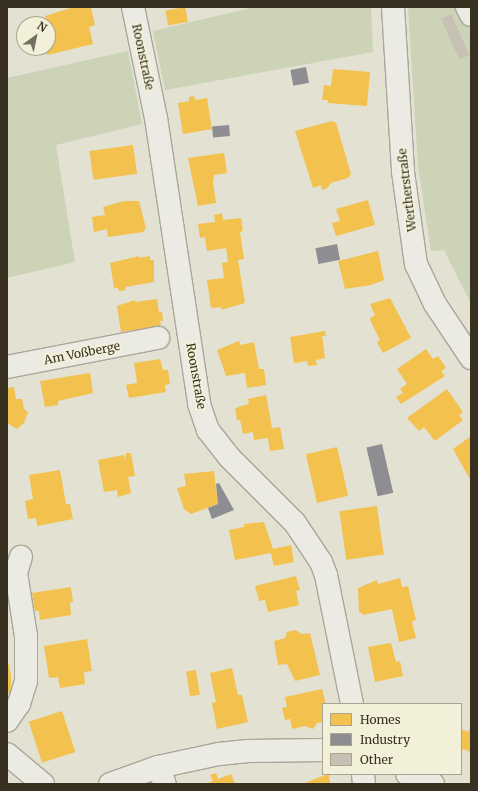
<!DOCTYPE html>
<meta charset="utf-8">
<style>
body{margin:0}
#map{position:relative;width:478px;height:791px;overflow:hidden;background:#e3e1d2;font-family:Merriweather,serif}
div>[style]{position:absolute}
.green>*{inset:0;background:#cdd3b6}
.homes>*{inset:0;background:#f2c14e;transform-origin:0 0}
.industry>*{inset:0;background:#8d8d92;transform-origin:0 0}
.building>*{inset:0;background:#c7c1b3;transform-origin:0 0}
.roads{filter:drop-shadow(1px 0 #a9a69a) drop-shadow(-1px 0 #a9a69a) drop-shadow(0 1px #a9a69a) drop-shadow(0 -1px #a9a69a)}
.minor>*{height:22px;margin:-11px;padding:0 11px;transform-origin:11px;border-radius:11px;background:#ecebe3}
span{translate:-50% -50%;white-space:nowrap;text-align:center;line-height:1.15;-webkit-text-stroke:4px #f3f0da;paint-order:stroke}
.street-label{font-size:12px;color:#383122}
.frame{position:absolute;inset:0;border:8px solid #383122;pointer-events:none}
.legend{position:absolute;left:322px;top:703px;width:140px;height:72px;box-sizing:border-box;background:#f3f0da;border:1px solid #a8a490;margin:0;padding:5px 7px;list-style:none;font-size:12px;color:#383122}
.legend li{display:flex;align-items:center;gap:8px;height:20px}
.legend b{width:20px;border:1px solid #a8a490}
.north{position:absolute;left:16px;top:16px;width:40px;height:40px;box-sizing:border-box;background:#f3f0da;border:1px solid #a8a490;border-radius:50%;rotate:33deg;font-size:11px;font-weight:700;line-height:16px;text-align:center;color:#383122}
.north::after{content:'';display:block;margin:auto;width:14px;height:18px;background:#746f60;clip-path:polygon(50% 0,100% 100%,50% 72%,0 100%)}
</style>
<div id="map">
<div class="green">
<i style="clip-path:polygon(255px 7px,371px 7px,373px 52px,165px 90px,153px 31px)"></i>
<i style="clip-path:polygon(408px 7px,471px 7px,471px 304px,444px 250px,431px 251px,418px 166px)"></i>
<i style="clip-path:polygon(128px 51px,142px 124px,56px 145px,75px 262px,7px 278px,7px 78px)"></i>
</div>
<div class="homes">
<i style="clip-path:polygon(74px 7px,91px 7px,95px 25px,89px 27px,93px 44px,47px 55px,48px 31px,45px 16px)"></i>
<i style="left:185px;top:7px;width:15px;height:20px;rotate:79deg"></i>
<i style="clip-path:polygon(333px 69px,370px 72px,367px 106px,328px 103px,328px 100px,322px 100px,324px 85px,331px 86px)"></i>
<i style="clip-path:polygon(194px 96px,195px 100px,207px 98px,212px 129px,183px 134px,178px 103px,189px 101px,189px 97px)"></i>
<i style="clip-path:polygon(332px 121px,336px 123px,351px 174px,348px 178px,331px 183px,327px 188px,322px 190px,321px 185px,313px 188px,295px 131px)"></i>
<i style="left:133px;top:145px;width:29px;height:44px;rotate:82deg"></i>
<i style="clip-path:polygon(224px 153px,227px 173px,214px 175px,213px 182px,216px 203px,198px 206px,188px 158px)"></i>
<i style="clip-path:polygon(368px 200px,375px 225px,336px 236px,332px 223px,340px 221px,336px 209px)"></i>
<i style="clip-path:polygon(124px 201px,139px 201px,146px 228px,143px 232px,108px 237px,107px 229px,94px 232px,92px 217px,105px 215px,103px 207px)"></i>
<i style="clip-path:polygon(222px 213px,223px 220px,241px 218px,243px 231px,240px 232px,244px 259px,238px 260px,245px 303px,221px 310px,221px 307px,211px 308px,207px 280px,224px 278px,222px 263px,228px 262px,226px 248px,207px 251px,205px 237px,200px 238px,198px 224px,215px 222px,214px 215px)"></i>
<i style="clip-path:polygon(378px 251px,384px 280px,371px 285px,345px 289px,338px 261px)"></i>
<i style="clip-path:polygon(139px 256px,139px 258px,150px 256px,150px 260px,154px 260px,154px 282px,125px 287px,126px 290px,119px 291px,118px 288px,114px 288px,110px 263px)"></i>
<i style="clip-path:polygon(390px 298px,411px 338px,383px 353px,377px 342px,380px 340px,371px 322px,370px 318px,375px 315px,370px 304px)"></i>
<i style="clip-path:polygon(157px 299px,159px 312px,162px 312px,163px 321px,160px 321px,161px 325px,134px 332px,134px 330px,121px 332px,117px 306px,135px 300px,135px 302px)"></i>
<i style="clip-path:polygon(325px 331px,326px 336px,322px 336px,325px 358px,316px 360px,317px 365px,308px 366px,307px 361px,294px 363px,290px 337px)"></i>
<i style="clip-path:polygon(239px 341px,240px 345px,254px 342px,259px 369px,264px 369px,266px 385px,247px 388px,245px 373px,226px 376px,217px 350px)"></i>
<i style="clip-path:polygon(426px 349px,433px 359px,438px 356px,443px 363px,446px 368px,441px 371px,445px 376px,401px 404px,396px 397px,403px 393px,400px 389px,407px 384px,397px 369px)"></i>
<i style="clip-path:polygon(160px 359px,163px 370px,168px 370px,170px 384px,165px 385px,166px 392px,129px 398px,126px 385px,137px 383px,134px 363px)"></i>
<i style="clip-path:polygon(90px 373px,93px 393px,58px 401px,58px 405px,45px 407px,40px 381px)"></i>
<i style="clip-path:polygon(14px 387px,16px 399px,22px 399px,24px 409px,28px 412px,24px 423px,17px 429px,7px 423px,7px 388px)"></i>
<i style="clip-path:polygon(447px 389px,463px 412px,459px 415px,463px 420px,435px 441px,424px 427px,419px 431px,407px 418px)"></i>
<i style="clip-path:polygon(266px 395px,272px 428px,280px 427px,284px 449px,270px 451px,268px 438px,254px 440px,253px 432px,243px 434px,240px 420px,237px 420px,235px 409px,238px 407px,249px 404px,248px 399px)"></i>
<i style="clip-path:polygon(471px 436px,471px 481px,453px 449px)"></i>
<i style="left:337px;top:447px;width:50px;height:32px;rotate:77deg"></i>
<i style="clip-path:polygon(126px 453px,131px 453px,135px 476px,128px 477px,131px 493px,118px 497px,117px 490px,104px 492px,98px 460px,124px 455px,125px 460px)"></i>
<i style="clip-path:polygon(60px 470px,66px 504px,70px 504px,73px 519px,37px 526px,36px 518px,28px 519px,25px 501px,33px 499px,29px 475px)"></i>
<i style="clip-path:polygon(214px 471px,218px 504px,191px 514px,184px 509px,177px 488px,186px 486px,184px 474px)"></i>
<i style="left:377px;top:506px;width:49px;height:38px;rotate:82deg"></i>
<i style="clip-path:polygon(264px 522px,273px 549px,291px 545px,294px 562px,274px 566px,271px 553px,235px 560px,229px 530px,244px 527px,244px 524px)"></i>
<i style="clip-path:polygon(296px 576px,300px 590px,296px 591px,299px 605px,268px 612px,265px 600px,259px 601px,255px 586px)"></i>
<i style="clip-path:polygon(400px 578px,402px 587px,408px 586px,416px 620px,412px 622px,416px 638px,399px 642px,392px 609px,363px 615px,359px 611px,358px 588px,377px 580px,378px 584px)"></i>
<i style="clip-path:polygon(71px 587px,73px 602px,70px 602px,71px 615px,40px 620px,39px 611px,35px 611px,32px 593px)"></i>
<i style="clip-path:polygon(295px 630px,302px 634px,310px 633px,320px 675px,295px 681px,287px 664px,278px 665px,274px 641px,285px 638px,287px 632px)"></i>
<i style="clip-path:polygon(87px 639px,92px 671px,84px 672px,85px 684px,60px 688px,58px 677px,49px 678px,44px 646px)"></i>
<i style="clip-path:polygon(391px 643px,396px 662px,400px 661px,403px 676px,375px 682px,368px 647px)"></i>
<i style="clip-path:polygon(7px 657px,11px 675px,11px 693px,7px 693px)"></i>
<i style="clip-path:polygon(232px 668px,238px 695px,242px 695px,248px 722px,217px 729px,212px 703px,216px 702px,210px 673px)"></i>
<i style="left:196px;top:670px;width:25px;height:10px;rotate:81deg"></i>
<i style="clip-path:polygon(322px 689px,326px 704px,323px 704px,323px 722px,317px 723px,313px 729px,305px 726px,292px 729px,290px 719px,285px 720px,282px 708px,287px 707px,285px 697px)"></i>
<i style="left:62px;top:711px;width:43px;height:35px;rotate:72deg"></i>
<i style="clip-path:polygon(470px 728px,471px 752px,463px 749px,461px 754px,461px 729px,468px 732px)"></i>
<i style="clip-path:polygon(216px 773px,218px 779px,231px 774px,235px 784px,206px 784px,213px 781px,210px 775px)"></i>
<i style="clip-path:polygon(329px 774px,330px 784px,302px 784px,320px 777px)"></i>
</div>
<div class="industry">
<i style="left:306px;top:67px;width:16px;height:16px;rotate:79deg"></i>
<i style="left:229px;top:125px;width:11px;height:17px;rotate:85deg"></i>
<i style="left:337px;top:244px;width:16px;height:22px;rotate:79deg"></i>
<i style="left:382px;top:444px;width:50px;height:16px;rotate:77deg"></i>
<i style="clip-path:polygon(219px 483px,234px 510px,212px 519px,208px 508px,218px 504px,216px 484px)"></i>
</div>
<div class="building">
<i style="left:451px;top:14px;width:45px;height:11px;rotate:66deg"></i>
</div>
<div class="roads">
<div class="minor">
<i style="left:133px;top:7px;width:113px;rotate:78.3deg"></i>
<i style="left:156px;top:118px;width:289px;rotate:81.4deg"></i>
<i style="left:199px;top:404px;width:28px;rotate:71deg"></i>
<i style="left:208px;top:430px;width:34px;rotate:52deg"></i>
<i style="left:229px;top:457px;width:93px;rotate:45deg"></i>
<i style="left:295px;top:523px;width:47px;rotate:56.3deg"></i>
<i style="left:321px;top:562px;width:14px;rotate:69deg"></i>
<i style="left:326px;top:575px;width:132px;rotate:78.6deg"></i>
<i style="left:393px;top:7px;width:165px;rotate:86.5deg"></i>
<i style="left:403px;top:172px;width:93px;rotate:82deg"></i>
<i style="left:416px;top:264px;width:44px;rotate:64.6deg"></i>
<i style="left:435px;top:304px;width:65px;rotate:56.3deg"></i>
<i style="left:467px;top:7px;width:9px;rotate:63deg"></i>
<i style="left:7px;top:367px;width:154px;rotate:-10.9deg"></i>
<i style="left:7px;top:721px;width:21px;rotate:-55deg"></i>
<i style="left:19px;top:704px;width:24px;rotate:-73deg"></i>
<i style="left:26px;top:681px;width:45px;rotate:-90deg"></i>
<i style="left:26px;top:636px;width:64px;rotate:-99deg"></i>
<i style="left:16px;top:573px;width:17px;rotate:-73deg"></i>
<i style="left:7px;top:754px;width:47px;rotate:39.8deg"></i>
<i style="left:158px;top:767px;width:18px;rotate:68deg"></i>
<i style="left:363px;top:774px;width:10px;rotate:84deg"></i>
<i style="left:407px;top:774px;width:28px;rotate:21deg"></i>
<i style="left:110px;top:784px;width:51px;rotate:-19.5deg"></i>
<i style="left:158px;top:767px;width:62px;rotate:-12deg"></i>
<i style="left:219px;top:754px;width:29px;rotate:-6deg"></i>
<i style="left:248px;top:751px;width:75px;rotate:-0.8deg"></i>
</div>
</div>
<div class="street-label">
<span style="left:143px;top:57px;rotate:78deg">Roonstraße</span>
<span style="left:407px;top:190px;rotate:-97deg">Wertherstraße</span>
<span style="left:82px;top:353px;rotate:-11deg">Am Voßberge</span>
<span style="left:196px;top:376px;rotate:80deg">Roonstraße</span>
</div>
<div class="frame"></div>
<ul class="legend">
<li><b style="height:11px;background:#f2c14e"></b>Homes</li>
<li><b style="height:11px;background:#8d8d92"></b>Industry</li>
<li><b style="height:11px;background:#c7c1b3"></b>Other</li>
</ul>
<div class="north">N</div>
</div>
